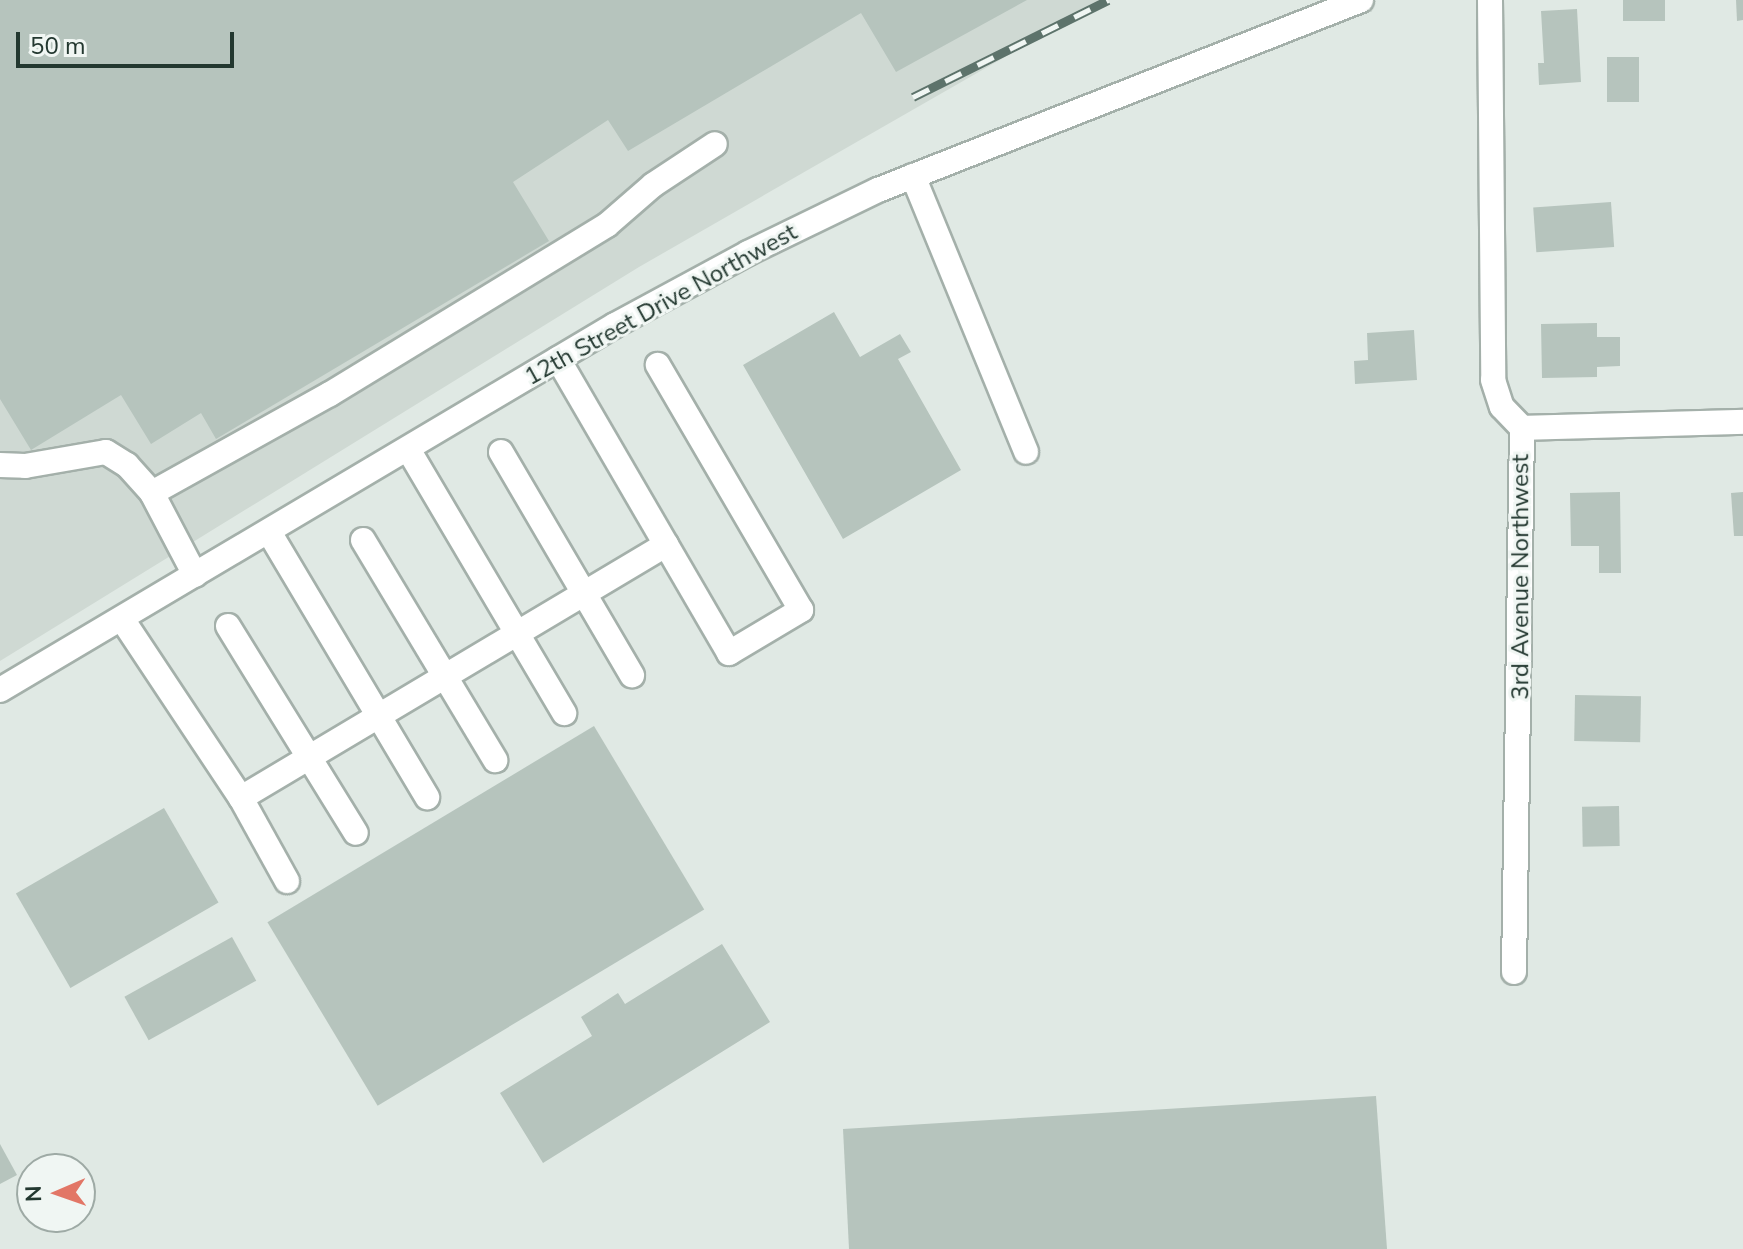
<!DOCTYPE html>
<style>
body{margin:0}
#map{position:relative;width:1743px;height:1249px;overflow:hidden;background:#e0e9e4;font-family:"Nunito Sans",sans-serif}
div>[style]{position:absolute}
.built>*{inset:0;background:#cfd9d3}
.building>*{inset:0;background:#b6c4bd;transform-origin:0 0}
.roads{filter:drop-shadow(2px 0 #a4b0aa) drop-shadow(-2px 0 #a4b0aa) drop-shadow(0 2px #a4b0aa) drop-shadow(0 -2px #a4b0aa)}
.minor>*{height:24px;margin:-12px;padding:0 12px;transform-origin:12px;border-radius:12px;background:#fff}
.rail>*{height:9px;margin-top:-4.5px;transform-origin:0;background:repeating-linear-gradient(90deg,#f0f6f3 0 18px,#5d736b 0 36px);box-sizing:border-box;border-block:2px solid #5d736b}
span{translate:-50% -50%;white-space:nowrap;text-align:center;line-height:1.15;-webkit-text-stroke:6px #f0f6f3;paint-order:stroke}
.street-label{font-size:24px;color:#233830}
.north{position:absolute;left:16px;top:1153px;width:80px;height:80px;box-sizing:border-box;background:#f0f6f3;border:2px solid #9eaaa5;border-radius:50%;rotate:268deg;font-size:22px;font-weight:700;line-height:32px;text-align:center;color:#233830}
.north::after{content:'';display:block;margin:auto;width:28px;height:36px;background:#e27666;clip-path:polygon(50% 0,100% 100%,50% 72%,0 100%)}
.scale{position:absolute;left:16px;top:32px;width:218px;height:36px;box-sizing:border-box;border:4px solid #233830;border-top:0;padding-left:10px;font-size:24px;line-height:28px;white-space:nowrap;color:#233830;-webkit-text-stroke:6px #f0f6f3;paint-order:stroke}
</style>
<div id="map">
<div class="built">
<i style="clip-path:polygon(0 0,1104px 0,639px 267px,0 661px)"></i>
</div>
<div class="building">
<i style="clip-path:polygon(0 0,1027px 0,896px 72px,861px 13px,628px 151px,608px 120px,513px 182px,549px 241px,216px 439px,201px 413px,151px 444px,121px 395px,31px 450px,0 399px)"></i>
<i style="left:1623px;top:0;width:42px;height:21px"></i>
<i style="clip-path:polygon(1736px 0,1743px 0,1743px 20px,1737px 21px)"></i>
<i style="clip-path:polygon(1577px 9px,1581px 82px,1539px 85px,1538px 63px,1544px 63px,1541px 11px)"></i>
<i style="left:1607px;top:57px;width:32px;height:45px"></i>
<i style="left:1611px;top:202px;width:45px;height:78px;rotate:86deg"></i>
<i style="clip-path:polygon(834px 312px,860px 357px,900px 334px,911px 352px,898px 359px,961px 470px,843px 539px,743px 365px)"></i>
<i style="clip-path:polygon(1597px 323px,1597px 337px,1620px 337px,1620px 366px,1597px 367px,1597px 377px,1542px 378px,1541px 324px)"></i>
<i style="clip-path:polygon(1414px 330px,1417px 380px,1355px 384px,1354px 361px,1368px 360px,1367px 333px)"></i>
<i style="clip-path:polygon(1620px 492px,1621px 573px,1599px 573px,1599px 546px,1571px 546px,1570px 493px)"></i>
<i style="clip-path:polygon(1743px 492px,1743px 536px,1734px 536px,1731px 493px)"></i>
<i style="left:1575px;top:695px;width:66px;height:46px;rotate:1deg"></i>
<i style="left:594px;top:726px;width:214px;height:381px;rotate:59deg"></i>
<i style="left:1619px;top:806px;width:40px;height:37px;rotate:89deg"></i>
<i style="left:164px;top:808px;width:109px;height:171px;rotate:60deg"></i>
<i style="left:232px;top:937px;width:50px;height:123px;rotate:61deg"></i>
<i style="clip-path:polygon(722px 944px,770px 1022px,543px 1163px,500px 1093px,592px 1036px,581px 1017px,618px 993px,625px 1004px)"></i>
<i style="clip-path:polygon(1376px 1096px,1387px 1249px,849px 1249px,843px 1129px)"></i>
<i style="clip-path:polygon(0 1144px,17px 1175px,0 1184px)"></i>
</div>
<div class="roads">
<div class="minor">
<i style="left:1490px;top:0;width:380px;rotate:89.5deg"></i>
<i style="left:1493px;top:380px;width:28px;rotate:72deg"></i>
<i style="left:1502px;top:407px;width:29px;rotate:46deg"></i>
<i style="left:1522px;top:428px;width:544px;rotate:90.84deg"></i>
<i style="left:913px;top:176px;width:298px;rotate:67.7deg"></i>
<i style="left:558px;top:359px;width:340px;rotate:59.8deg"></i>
<i style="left:729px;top:653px;width:84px;rotate:-30.8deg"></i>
<i style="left:801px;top:610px;width:284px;rotate:-120.3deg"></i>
<i style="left:1522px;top:428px;width:221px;rotate:-1.6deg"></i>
<i style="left:408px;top:449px;width:307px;rotate:59.4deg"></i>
<i style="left:501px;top:452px;width:259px;rotate:59.6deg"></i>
<i style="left:0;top:465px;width:25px;rotate:2deg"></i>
<i style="left:25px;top:466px;width:82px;rotate:-9.8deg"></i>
<i style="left:106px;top:452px;width:25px;rotate:32deg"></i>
<i style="left:127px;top:465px;width:38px;rotate:48deg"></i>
<i style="left:269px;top:532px;width:309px;rotate:59.2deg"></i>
<i style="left:363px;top:540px;width:257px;rotate:59deg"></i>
<i style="left:195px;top:575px;width:93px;rotate:-117.7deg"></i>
<i style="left:152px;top:493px;width:204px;rotate:-29.1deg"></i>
<i style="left:330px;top:394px;width:324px;rotate:-31.4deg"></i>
<i style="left:607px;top:225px;width:61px;rotate:-41deg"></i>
<i style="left:653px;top:185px;width:74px;rotate:-33.5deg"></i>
<i style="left:122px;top:619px;width:215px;rotate:56.4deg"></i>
<i style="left:241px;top:798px;width:495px;rotate:-30.8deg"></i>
<i style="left:228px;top:626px;width:243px;rotate:58.3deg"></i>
<i style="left:0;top:690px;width:715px;rotate:-30.69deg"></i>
<i style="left:615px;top:325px;width:151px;rotate:-28.4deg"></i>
<i style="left:748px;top:253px;width:144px;rotate:-25.9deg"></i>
<i style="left:878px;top:190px;width:519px;rotate:-21.47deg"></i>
<i style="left:241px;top:798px;width:95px;rotate:61deg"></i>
</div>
</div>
<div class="rail">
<i style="left:913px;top:97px;width:218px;rotate:-26.4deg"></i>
</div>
<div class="street-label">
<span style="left:661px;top:305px;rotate:-29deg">12th Street Drive Northwest</span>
<span style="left:1521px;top:577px;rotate:-90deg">3rd Avenue Northwest</span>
</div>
<div class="north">N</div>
<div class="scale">50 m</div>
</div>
